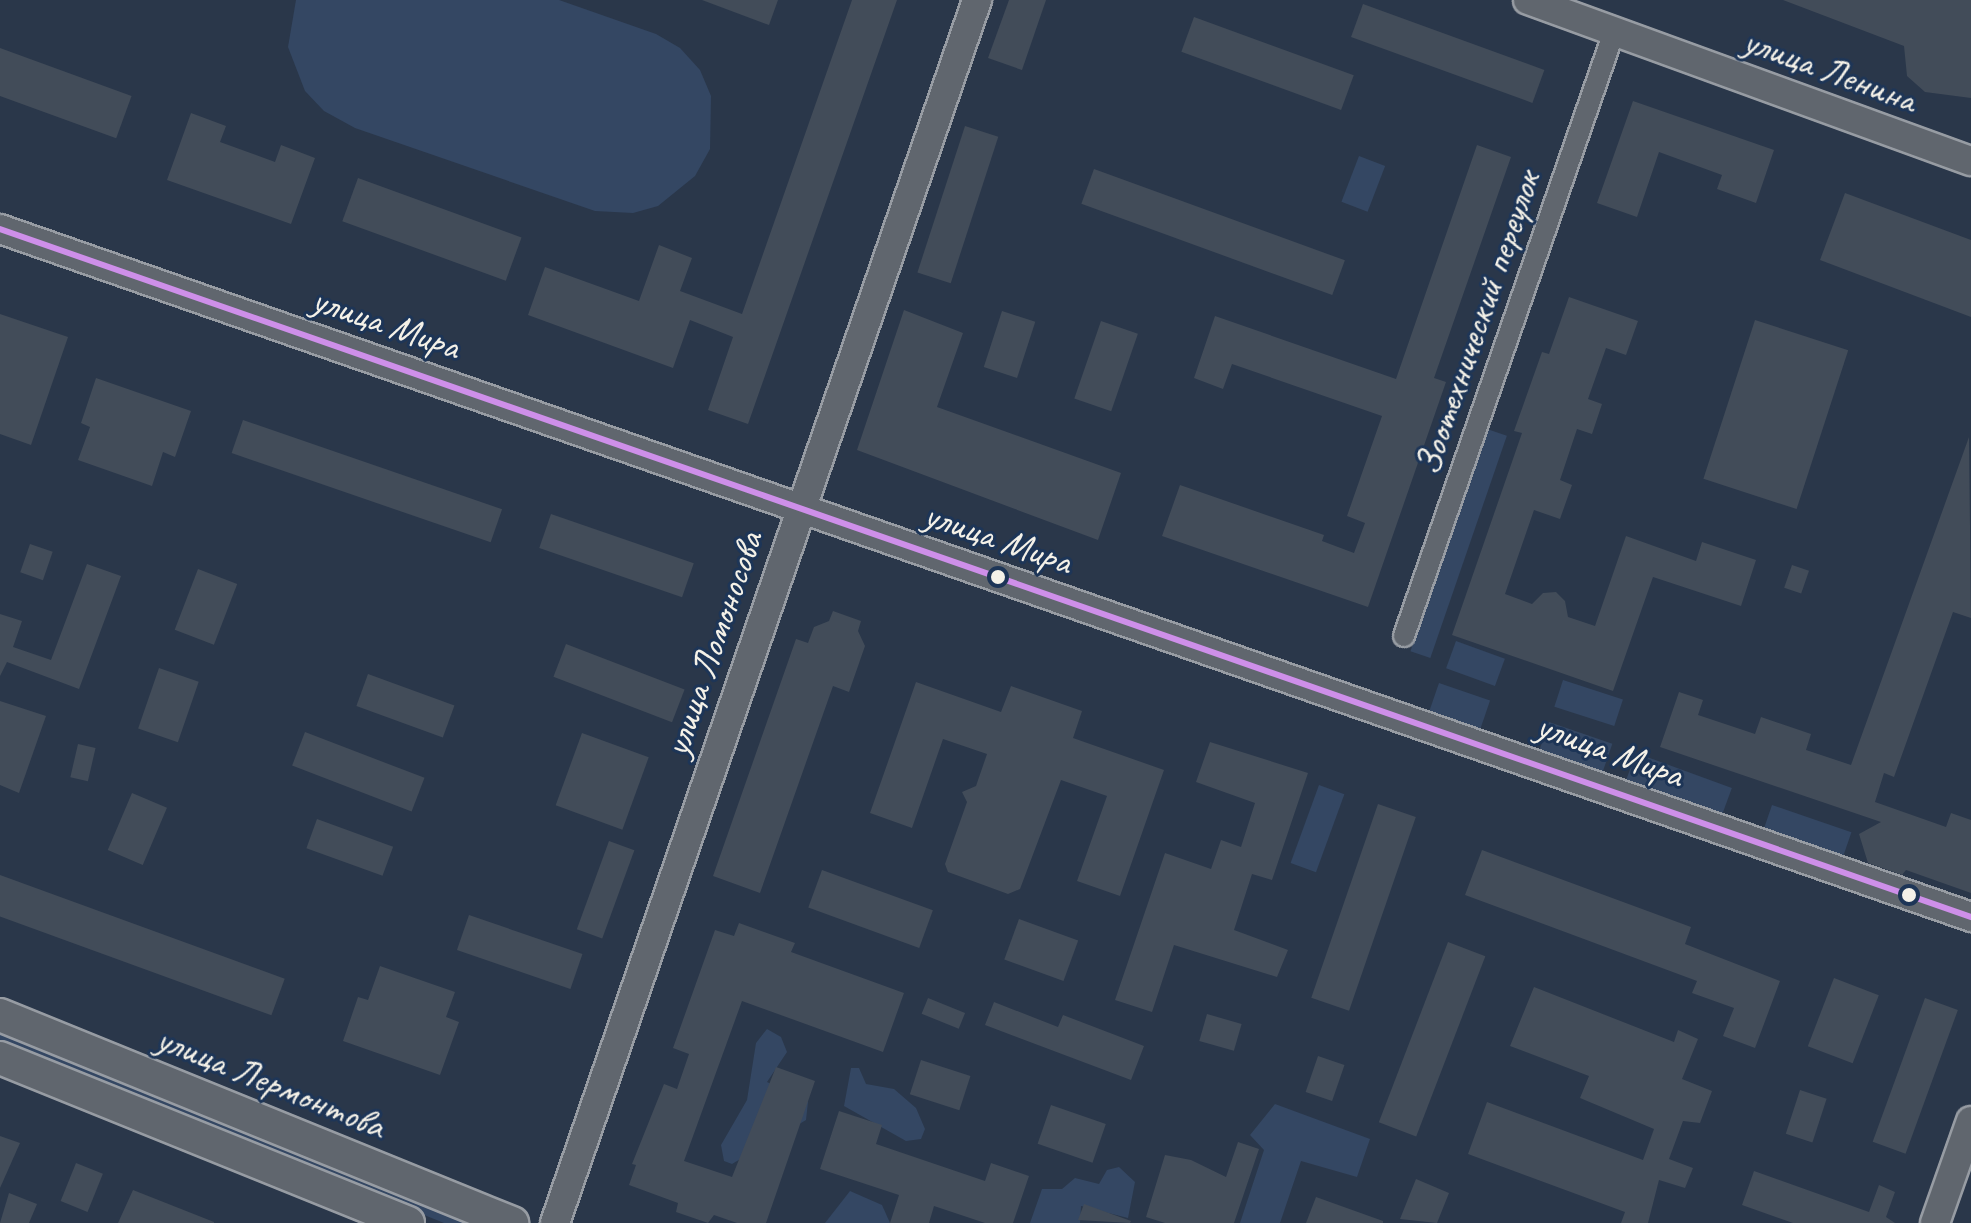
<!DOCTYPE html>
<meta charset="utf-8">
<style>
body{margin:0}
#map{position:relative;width:1971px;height:1223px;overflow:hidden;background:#2a374a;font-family:Caveat,sans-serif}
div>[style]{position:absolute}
.green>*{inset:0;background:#344763;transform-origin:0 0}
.building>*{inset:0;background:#424c59;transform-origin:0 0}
.roads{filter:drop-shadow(2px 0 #979ca3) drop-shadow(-2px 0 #979ca3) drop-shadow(0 2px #979ca3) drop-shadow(0 -2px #979ca3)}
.street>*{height:20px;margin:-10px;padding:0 10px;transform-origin:10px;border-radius:10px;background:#60666e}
.secondary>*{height:28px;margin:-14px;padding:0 14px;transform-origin:14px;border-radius:14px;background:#60666e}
.primary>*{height:32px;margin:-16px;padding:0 16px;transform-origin:16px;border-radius:16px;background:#60666e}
.bus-1>*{height:6px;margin:-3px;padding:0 3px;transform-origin:3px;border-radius:3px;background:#ce8fe9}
.dots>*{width:22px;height:22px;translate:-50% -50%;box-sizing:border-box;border:4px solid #1d3557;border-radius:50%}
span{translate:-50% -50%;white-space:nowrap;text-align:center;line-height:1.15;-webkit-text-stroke:6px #1d3557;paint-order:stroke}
.street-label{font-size:38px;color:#f4f1e8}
</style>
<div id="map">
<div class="green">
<i style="clip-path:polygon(559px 0,656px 34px,680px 48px,700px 70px,711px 96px,710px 149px,695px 176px,658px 206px,633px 213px,595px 211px,355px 128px,324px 111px,305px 91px,288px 47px,296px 0)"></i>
<i style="left:1359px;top:156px;width:28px;height:49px;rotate:21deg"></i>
<i style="left:1487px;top:429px;width:21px;height:235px;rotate:19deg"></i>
<i style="left:1456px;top:641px;width:52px;height:29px;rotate:20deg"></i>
<i style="left:1563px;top:680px;width:63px;height:28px;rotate:18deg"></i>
<i style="left:1439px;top:683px;width:54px;height:31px;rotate:19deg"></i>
<i style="left:1549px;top:722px;width:67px;height:31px;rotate:19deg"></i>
<i style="left:1636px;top:753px;width:102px;height:32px;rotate:20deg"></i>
<i style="left:1319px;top:785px;width:27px;height:83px;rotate:20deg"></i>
<i style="left:1772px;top:805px;width:84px;height:25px;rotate:19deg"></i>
<i style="clip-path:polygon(767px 1029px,781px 1037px,787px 1052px,767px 1082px,808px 1102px,806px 1120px,732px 1164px,724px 1161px,721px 1145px,747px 1100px,756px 1043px)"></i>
<i style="clip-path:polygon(0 1030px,475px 1223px,444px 1223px,0 1044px)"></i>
<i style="clip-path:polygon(851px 1068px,859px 1068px,866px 1084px,894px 1089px,916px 1108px,925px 1129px,921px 1139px,906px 1141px,844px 1106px)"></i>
<i style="clip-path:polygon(1275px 1104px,1370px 1139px,1357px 1177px,1301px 1161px,1280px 1223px,1240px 1223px,1264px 1150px,1250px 1135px)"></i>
<i style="clip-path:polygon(1119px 1167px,1135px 1182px,1128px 1218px,1081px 1206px,1080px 1223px,1030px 1223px,1042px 1189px,1062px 1189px,1075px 1178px,1099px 1184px,1107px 1170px)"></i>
<i style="clip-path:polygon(850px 1191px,882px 1205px,890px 1223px,825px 1223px)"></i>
</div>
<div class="building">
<i style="clip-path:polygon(702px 0,778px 0,769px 25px)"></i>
<i style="clip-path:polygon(852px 0,897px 0,748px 424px,708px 410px,733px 337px,690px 320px,673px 368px,528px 315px,545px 267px,639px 301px,659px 245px,692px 258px,680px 291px,742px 314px)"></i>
<i style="clip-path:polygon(1009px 0,1046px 0,1022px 70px,988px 58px)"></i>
<i style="clip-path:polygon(1783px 0,1971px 0,1971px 98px,1925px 92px,1907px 76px,1904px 46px)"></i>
<i style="left:1363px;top:4px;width:193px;height:35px;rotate:20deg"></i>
<i style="left:1194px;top:17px;width:170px;height:37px;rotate:20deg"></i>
<i style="left:0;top:48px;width:140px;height:45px;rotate:20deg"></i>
<i style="clip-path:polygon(1633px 101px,1774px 150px,1756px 203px,1717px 189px,1722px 175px,1659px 152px,1637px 217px,1597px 203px)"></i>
<i style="clip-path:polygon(191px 113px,226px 126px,220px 142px,275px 162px,281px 145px,315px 158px,291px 224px,167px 180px)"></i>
<i style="left:965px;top:126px;width:35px;height:154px;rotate:18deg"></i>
<i style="clip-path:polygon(1477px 145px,1511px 157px,1434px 378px,1446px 382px,1368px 607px,1162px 536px,1180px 485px,1324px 535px,1322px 541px,1354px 553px,1365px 523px,1347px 516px,1382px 416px,1232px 364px,1223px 389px,1194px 378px,1215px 316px,1396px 379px)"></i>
<i style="left:1094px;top:169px;width:267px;height:37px;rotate:20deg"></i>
<i style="left:358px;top:178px;width:174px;height:46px;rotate:20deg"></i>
<i style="clip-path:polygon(1845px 193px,1971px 240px,1971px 317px,1820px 260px)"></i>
<i style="clip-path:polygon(1569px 297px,1638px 321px,1626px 355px,1606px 348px,1588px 399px,1602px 404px,1592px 434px,1577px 429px,1560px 480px,1572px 485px,1560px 519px,1534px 510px,1505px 594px,1532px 604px,1543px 593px,1556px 592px,1565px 601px,1568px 617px,1595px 626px,1626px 536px,1696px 561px,1702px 542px,1756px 560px,1741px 606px,1653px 577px,1613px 691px,1452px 635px,1522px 433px,1514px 431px,1542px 352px,1549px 354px)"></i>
<i style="clip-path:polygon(904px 310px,963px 333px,937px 407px,1121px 473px,1098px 540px,857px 450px)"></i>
<i style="left:1002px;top:311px;width:35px;height:59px;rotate:18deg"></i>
<i style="clip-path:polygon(0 314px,68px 337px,31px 445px,0 434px)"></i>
<i style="left:1755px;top:320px;width:98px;height:167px;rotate:18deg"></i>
<i style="left:1101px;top:321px;width:39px;height:82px;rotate:19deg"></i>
<i style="clip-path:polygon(96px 378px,191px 411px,175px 457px,163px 452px,152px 486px,78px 460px,90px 427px,81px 423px)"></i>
<i style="left:243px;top:420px;width:274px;height:35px;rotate:19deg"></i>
<i style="clip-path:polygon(1969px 437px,1971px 618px,1953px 612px,1894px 777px,1884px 773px,1875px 802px,1946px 827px,1951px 813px,1971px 820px,1971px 893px,1906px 870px,1902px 875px,1868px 863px,1859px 834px,1881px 822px,1660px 747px,1679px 692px,1703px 700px,1698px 715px,1755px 734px,1761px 717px,1811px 734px,1806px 750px,1851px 765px)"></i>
<i style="left:551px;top:514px;width:151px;height:36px;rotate:19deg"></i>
<i style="left:30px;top:544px;width:24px;height:30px;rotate:19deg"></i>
<i style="clip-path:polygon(87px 564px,121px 576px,79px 689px,7px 662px,0 676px,0 614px,22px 621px,13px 647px,51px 660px)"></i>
<i style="left:1792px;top:565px;width:18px;height:24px;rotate:19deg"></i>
<i style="left:198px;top:569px;width:42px;height:65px;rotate:21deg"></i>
<i style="clip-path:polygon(833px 611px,861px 621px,858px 631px,865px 646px,849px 692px,833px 686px,760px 893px,713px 876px,796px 639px,808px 643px,814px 627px,829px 621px)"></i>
<i style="left:566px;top:644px;width:127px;height:35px;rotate:21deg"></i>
<i style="left:159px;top:668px;width:42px;height:64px;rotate:19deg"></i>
<i style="left:368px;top:674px;width:92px;height:34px;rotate:20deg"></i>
<i style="clip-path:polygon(916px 682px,1001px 712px,1011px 686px,1082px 711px,1073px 738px,1164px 770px,1120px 896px,1077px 881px,1107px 796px,1061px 780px,1020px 889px,1008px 894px,948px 872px,945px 864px,967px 802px,962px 792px,976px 786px,987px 754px,943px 739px,912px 828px,870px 813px)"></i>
<i style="clip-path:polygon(0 701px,46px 716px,19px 793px,0 785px)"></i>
<i style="left:305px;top:732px;width:128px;height:36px;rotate:21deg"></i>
<i style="left:582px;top:733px;width:71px;height:77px;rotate:20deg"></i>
<i style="clip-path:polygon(1210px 742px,1308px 773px,1272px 880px,1252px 874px,1234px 930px,1288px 950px,1277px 977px,1174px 945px,1152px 1012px,1115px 1000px,1165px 853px,1211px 869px,1221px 840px,1241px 847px,1255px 803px,1196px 782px)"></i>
<i style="left:78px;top:744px;width:18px;height:34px;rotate:13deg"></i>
<i style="left:132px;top:793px;width:38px;height:62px;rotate:23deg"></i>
<i style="left:1378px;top:804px;width:40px;height:205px;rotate:19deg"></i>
<i style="left:317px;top:819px;width:81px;height:31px;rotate:20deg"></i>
<i style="left:609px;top:841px;width:27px;height:94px;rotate:20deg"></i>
<i style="clip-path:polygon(1482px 850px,1691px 927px,1685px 944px,1780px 981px,1755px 1048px,1723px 1036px,1734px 1008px,1692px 993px,1697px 981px,1465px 895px)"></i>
<i style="left:822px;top:870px;width:118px;height:40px;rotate:20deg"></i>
<i style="left:0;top:875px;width:303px;height:39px;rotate:20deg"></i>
<i style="left:469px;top:915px;width:120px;height:37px;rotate:19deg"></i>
<i style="left:1019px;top:919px;width:63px;height:43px;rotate:20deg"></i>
<i style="clip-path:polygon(739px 923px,795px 943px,791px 952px,904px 993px,883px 1052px,742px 1001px,684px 1161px,732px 1177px,776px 1067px,815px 1081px,766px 1223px,737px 1223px,714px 1215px,708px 1223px,676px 1212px,678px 1203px,629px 1185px,636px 1165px,632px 1164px,664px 1084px,677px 1089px,689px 1054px,673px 1048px,715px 930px,734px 936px)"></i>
<i style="left:1448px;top:942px;width:40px;height:193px;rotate:21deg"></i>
<i style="clip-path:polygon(380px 966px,455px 992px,446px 1017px,459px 1022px,440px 1075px,343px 1041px,358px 997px,368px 1000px)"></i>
<i style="left:1834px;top:978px;width:48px;height:73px;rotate:21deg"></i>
<i style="clip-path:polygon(1534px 987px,1674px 1042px,1678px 1030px,1698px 1039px,1682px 1079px,1712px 1091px,1700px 1123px,1683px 1121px,1669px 1159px,1693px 1168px,1685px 1188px,1659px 1180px,1648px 1223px,1621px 1223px,1625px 1212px,1468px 1154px,1487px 1102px,1643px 1160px,1654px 1129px,1580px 1098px,1589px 1076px,1510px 1046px)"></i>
<i style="left:928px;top:998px;width:40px;height:17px;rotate:22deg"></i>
<i style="left:1925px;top:998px;width:35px;height:153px;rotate:20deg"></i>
<i style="clip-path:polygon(994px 1002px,1058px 1027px,1063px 1015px,1144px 1046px,1131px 1080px,985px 1025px)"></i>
<i style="left:1207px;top:1014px;width:36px;height:28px;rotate:16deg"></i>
<i style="left:1318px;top:1056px;width:28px;height:38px;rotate:19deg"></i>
<i style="left:921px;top:1060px;width:52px;height:36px;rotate:18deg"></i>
<i style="left:1800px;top:1090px;width:28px;height:46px;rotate:18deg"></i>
<i style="left:1051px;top:1105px;width:58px;height:41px;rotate:19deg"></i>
<i style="clip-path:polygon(839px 1111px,882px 1125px,876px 1144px,985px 1181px,991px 1163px,1029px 1176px,1013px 1223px,985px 1223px,934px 1206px,929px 1223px,890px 1223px,899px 1195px,820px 1169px)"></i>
<i style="clip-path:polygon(0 1136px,20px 1143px,0 1188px)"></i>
<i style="clip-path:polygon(1238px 1142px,1259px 1149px,1234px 1223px,1165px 1223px,1146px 1217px,1165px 1155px,1191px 1160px,1226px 1177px)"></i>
<i style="left:76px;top:1163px;width:29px;height:41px;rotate:22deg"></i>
<i style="clip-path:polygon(1754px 1171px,1869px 1212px,1879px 1185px,1895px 1192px,1886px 1217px,1895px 1223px,1793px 1223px,1742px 1205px)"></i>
<i style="clip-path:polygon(1416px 1179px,1449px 1193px,1437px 1223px,1400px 1219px)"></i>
<i style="clip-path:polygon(133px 1190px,214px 1222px,214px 1223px,118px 1223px)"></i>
<i style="clip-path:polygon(9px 1193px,37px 1204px,29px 1223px,0 1223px)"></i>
<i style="clip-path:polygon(1316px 1197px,1383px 1221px,1383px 1223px,1306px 1223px)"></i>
<i style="clip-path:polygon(1084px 1204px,1131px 1221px,1130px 1223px,1078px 1220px)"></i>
</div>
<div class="roads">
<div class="street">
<i style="left:1404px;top:636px;width:639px;rotate:-70.83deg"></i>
</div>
<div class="secondary">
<i style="left:1528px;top:0;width:471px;rotate:20deg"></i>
<i style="left:0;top:229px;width:2088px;rotate:19.24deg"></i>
<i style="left:555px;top:1223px;width:1294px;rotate:-70.96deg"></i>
<i style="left:1935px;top:1223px;width:108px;rotate:-70.6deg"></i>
</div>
<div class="primary">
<i style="left:0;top:1015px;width:553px;rotate:22.11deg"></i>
<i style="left:0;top:1058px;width:440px;rotate:22deg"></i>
</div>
</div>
<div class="bus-1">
<i style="left:0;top:229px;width:2088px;rotate:19.24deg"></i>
</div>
<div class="dots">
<i style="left:998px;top:577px;background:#f4f1e8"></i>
<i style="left:1909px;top:895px;background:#f4f1e8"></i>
</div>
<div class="street-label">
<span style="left:1830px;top:70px;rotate:20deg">улица Ленина</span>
<span style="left:386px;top:323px;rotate:19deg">улица Мира</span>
<span style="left:1477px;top:323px;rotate:-71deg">Зоотехнический переулок</span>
<span style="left:998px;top:538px;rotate:19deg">улица Мира</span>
<span style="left:713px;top:644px;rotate:-71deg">улица Ломоносова</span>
<span style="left:1610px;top:750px;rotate:20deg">улица Мира</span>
<span style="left:271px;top:1082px;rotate:22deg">улица Лермонтова</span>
</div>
</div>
